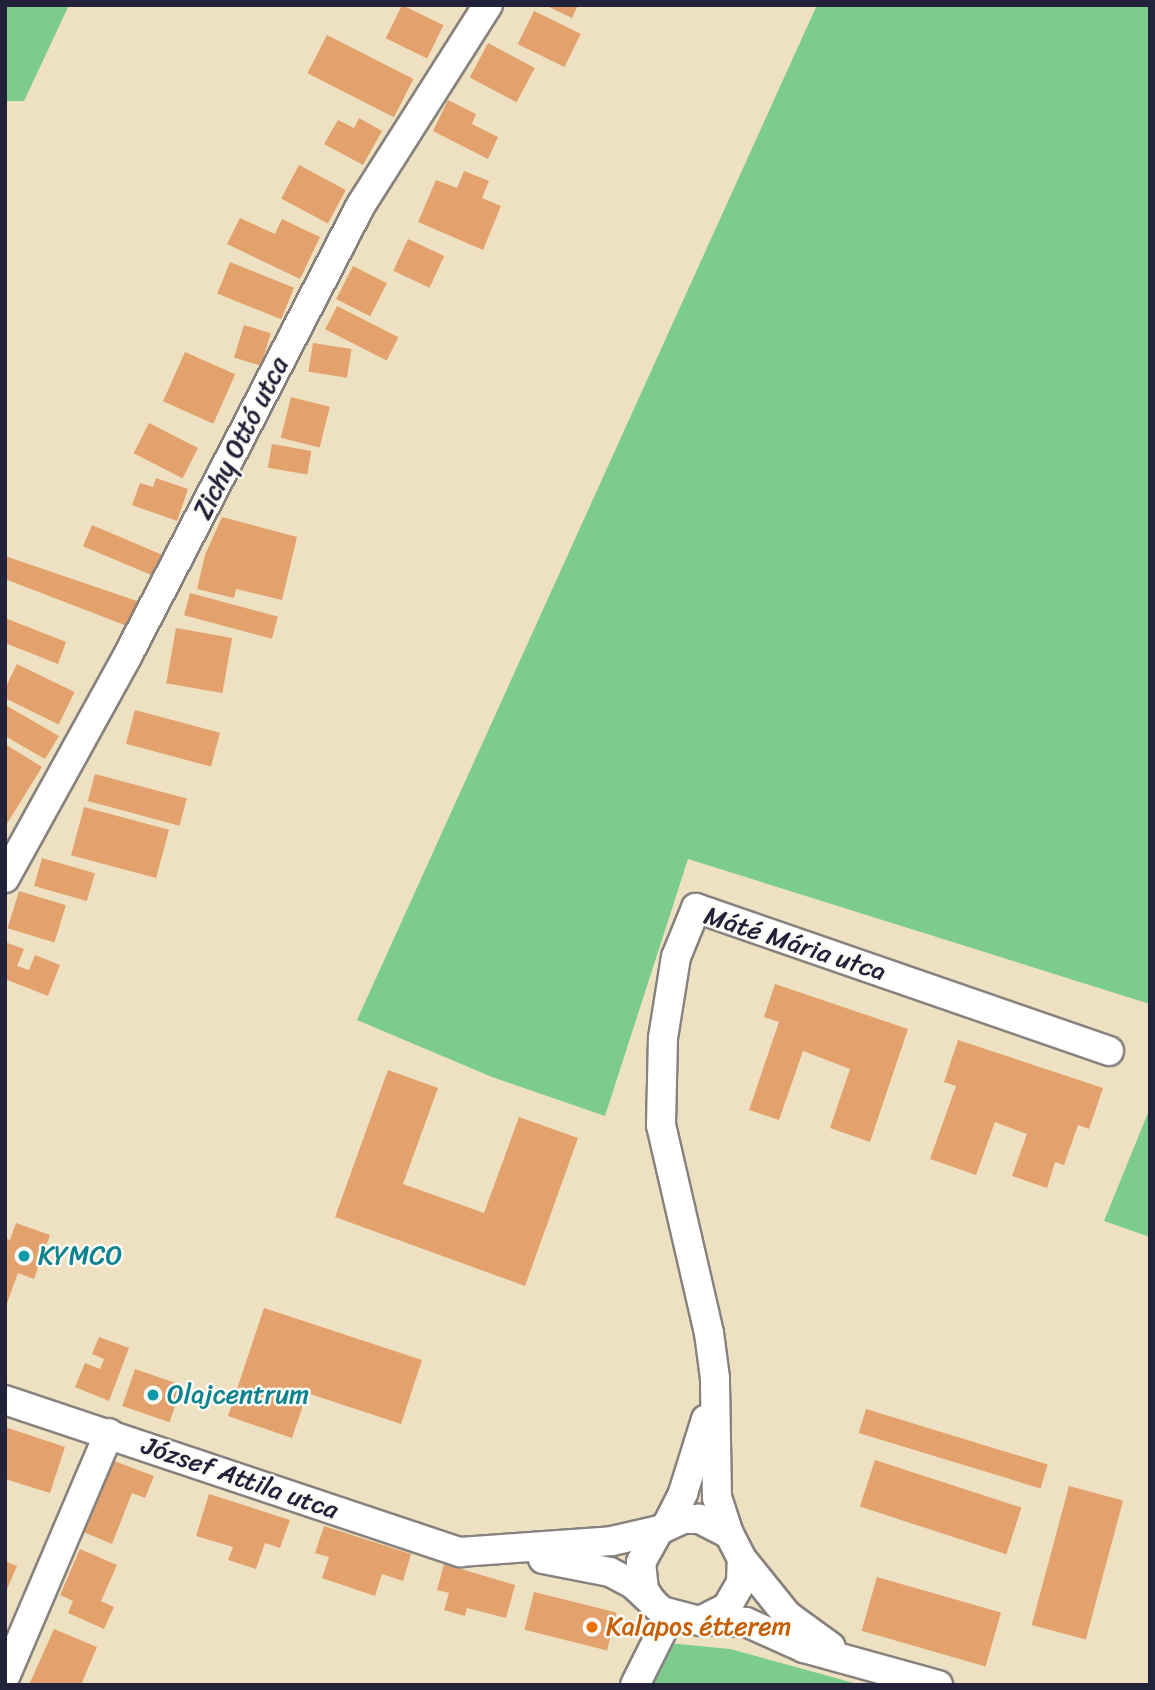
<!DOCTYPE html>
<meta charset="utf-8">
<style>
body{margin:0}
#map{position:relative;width:1155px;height:1690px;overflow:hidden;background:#ede1c1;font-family:Sriracha,sans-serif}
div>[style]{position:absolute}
.green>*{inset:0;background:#7ccc8d}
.building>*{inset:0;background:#e3a26d;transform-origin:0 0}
.roads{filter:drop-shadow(2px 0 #88827e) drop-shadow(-2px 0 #88827e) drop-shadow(0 2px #88827e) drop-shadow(0 -2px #88827e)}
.minor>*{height:28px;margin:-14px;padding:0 14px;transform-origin:14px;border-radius:14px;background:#fff}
.dots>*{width:19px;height:19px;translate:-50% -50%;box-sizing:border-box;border:4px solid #fdfcf7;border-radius:50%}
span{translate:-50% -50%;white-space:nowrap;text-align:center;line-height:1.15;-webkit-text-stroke:5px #fdfcf7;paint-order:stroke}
.street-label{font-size:26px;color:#22223b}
.culture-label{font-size:26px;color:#0d838f}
.left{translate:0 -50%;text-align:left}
.food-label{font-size:26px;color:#c56008}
.frame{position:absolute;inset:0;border:7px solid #22223b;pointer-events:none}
</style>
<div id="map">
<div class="green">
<i style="clip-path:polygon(5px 5px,69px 5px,24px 101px,5px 101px)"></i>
<i style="clip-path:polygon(817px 5px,1150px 5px,1150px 1004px,688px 859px,605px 1116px,492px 1077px,357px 1020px)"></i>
<i style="clip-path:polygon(1150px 1108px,1150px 1237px,1104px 1221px)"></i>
<i style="clip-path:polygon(668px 1643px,730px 1649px,861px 1685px,647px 1685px)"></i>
</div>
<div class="building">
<i style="left:402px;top:5px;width:46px;height:37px;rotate:26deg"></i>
<i style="clip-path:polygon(545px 5px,578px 5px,572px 18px)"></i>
<i style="left:534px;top:11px;width:52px;height:37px;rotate:26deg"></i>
<i style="left:327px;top:35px;width:97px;height:43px;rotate:27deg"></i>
<i style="left:488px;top:43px;width:53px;height:39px;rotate:28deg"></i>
<i style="clip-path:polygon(448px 100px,476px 114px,472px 124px,498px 137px,488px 159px,433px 131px)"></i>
<i style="clip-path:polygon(359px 118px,382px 131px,363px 165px,324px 144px,338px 120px,354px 128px)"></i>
<i style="left:299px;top:165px;width:53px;height:38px;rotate:28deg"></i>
<i style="clip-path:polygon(464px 171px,489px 181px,482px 198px,501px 206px,483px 250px,418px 222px,436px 180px,457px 188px)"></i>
<i style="clip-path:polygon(240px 218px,275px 234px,282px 219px,320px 237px,300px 279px,227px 244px)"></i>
<i style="left:408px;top:239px;width:40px;height:35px;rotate:25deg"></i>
<i style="left:230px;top:262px;width:69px;height:34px;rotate:22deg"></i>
<i style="left:353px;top:266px;width:38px;height:37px;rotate:27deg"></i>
<i style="left:337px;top:306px;width:69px;height:26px;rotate:27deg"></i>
<i style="left:244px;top:325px;width:28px;height:34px;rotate:17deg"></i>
<i style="left:313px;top:343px;width:39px;height:29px;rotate:9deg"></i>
<i style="left:185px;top:352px;width:55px;height:54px;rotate:24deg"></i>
<i style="left:291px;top:397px;width:40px;height:42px;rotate:14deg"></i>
<i style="left:149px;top:423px;width:55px;height:34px;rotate:27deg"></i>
<i style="left:272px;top:444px;width:40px;height:24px;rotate:10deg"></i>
<i style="clip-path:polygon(156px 478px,188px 489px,177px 521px,132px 505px,140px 483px,153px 487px)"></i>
<i style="clip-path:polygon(222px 517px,297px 537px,282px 600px,236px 589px,234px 598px,197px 589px,205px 555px)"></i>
<i style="left:92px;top:525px;width:76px;height:23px;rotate:23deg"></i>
<i style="clip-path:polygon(5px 556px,137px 601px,127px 626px,5px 579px)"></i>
<i style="left:190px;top:593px;width:91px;height:23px;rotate:15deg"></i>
<i style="clip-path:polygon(5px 618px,66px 642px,58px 664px,5px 643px)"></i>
<i style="left:176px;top:628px;width:57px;height:56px;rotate:10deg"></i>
<i style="left:17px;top:664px;width:64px;height:36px;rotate:26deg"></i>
<i style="clip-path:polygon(7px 706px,59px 736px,45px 759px,5px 736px)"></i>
<i style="left:135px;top:710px;width:88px;height:35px;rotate:15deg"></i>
<i style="clip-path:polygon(5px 744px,42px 767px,5px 827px)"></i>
<i style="left:95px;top:774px;width:95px;height:28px;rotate:15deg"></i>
<i style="left:84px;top:807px;width:88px;height:50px;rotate:15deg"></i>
<i style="left:42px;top:858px;width:55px;height:29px;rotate:16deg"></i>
<i style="left:19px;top:891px;width:49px;height:39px;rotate:17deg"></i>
<i style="clip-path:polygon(5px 942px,24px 949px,17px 966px,29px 970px,35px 955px,60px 965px,48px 996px,5px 979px)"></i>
<i style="clip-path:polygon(775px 984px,908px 1029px,870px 1142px,830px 1128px,850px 1069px,803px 1051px,779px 1120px,749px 1110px,779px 1022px,764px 1017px)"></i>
<i style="clip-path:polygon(958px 1040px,1103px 1088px,1089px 1129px,1078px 1125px,1064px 1165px,1055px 1162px,1047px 1188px,1012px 1176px,1027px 1134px,995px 1122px,976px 1175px,930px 1159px,956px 1086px,944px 1082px)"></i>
<i style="clip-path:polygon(388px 1070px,438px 1088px,403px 1184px,484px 1213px,519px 1117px,578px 1138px,525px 1286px,335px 1217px)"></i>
<i style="clip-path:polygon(16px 1223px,50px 1235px,34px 1279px,18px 1273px,6px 1306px,5px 1238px,10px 1240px)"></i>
<i style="clip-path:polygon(264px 1308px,422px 1360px,401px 1424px,307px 1393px,292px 1438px,228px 1416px)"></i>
<i style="clip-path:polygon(99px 1337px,129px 1348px,109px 1401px,75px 1387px,85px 1363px,100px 1369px,104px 1359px,92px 1354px)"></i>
<i style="left:135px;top:1369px;width:50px;height:39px;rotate:19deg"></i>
<i style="left:866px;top:1409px;width:190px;height:25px;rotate:17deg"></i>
<i style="clip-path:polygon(5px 1427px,65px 1447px,50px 1493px,5px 1479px)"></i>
<i style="clip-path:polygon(109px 1459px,154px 1476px,145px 1498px,132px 1493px,112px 1544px,81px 1531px)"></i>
<i style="left:875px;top:1460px;width:154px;height:49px;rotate:18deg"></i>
<i style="left:1069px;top:1486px;width:56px;height:144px;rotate:15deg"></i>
<i style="clip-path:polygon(209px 1494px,290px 1520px,280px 1548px,265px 1543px,256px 1569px,228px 1560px,233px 1547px,196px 1536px)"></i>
<i style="clip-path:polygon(324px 1526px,411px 1554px,403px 1581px,382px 1574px,375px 1596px,322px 1578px,329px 1557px,315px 1553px)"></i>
<i style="clip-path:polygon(80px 1549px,117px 1565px,101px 1601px,114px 1607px,104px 1629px,68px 1613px,73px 1601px,60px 1595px)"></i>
<i style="clip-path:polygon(5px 1561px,17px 1566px,5px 1594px)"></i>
<i style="clip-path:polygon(444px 1564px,515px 1585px,506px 1618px,467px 1608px,465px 1616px,444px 1610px,449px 1593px,437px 1590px)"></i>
<i style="left:877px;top:1577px;width:129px;height:56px;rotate:16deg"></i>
<i style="left:534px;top:1592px;width:85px;height:39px;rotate:14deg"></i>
<i style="clip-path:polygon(54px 1629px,97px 1647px,81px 1685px,29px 1685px)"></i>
</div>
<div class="roads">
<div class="minor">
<i style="left:5px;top:878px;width:255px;rotate:-61.1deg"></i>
<i style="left:128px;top:655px;width:507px;rotate:-62.63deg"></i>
<i style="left:361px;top:205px;width:237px;rotate:-57.6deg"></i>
<i style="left:5px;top:1400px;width:480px;rotate:18.5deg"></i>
<i style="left:460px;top:1552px;width:152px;rotate:-4.1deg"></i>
<i style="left:612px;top:1541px;width:48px;rotate:-13.2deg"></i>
<i style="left:667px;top:1525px;width:36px;rotate:-63deg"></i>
<i style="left:683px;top:1493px;width:77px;rotate:-72.7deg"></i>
<i style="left:729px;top:1534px;width:38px;rotate:-108deg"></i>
<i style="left:717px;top:1498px;width:120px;rotate:-91deg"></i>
<i style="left:715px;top:1378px;width:45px;rotate:-97.6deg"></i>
<i style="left:709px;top:1333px;width:213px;rotate:-103deg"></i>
<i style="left:661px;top:1125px;width:87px;rotate:-88.7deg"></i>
<i style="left:663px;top:1038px;width:82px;rotate:-80.9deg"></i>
<i style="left:676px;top:957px;width:53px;rotate:-67.8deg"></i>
<i style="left:696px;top:908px;width:437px;rotate:19.1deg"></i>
<i style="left:543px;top:1559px;width:68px;rotate:11deg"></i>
<i style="left:610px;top:1572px;width:27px;rotate:28deg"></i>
<i style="left:634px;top:1585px;width:38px;rotate:43deg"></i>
<i style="left:662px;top:1611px;width:39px;rotate:15deg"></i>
<i style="left:700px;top:1621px;width:30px;rotate:-27deg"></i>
<i style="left:727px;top:1607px;width:28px;rotate:-60deg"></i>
<i style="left:741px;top:1583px;width:24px;rotate:-88deg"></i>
<i style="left:742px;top:1559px;width:28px;rotate:-117deg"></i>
<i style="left:729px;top:1534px;width:34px;rotate:-153deg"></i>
<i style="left:699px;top:1519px;width:16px;rotate:180deg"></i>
<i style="left:683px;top:1519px;width:26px;rotate:155deg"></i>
<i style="left:659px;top:1530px;width:37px;rotate:119deg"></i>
<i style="left:641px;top:1562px;width:28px;rotate:84deg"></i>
<i style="left:644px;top:1590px;width:14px;rotate:56deg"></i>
<i style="left:742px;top:1559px;width:72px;rotate:51.2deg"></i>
<i style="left:787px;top:1615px;width:54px;rotate:36deg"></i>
<i style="left:703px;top:1620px;width:43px;rotate:2.7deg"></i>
<i style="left:746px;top:1622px;width:64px;rotate:24.1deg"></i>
<i style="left:804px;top:1648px;width:139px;rotate:15.4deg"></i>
<i style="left:5px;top:1677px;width:265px;rotate:-66.9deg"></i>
<i style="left:635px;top:1685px;width:78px;rotate:-63.4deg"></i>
</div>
</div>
<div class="dots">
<i style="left:24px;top:1256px;background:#0f9aa8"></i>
<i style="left:153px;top:1395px;background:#0f9aa8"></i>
<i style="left:592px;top:1627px;background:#e8710a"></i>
</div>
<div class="street-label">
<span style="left:241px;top:438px;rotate:-63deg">Zichy Ottó utca</span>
<span style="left:795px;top:944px;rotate:18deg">Máté Mária utca</span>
<span style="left:240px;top:1478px;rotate:19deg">József Attila utca</span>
</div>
<div class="culture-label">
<span class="left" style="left:38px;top:1256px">KYMCO</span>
<span class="left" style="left:167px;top:1395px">Olajcentrum</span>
</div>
<div class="food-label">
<span class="left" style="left:606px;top:1627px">Kalapos étterem</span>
</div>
<div class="frame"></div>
</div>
